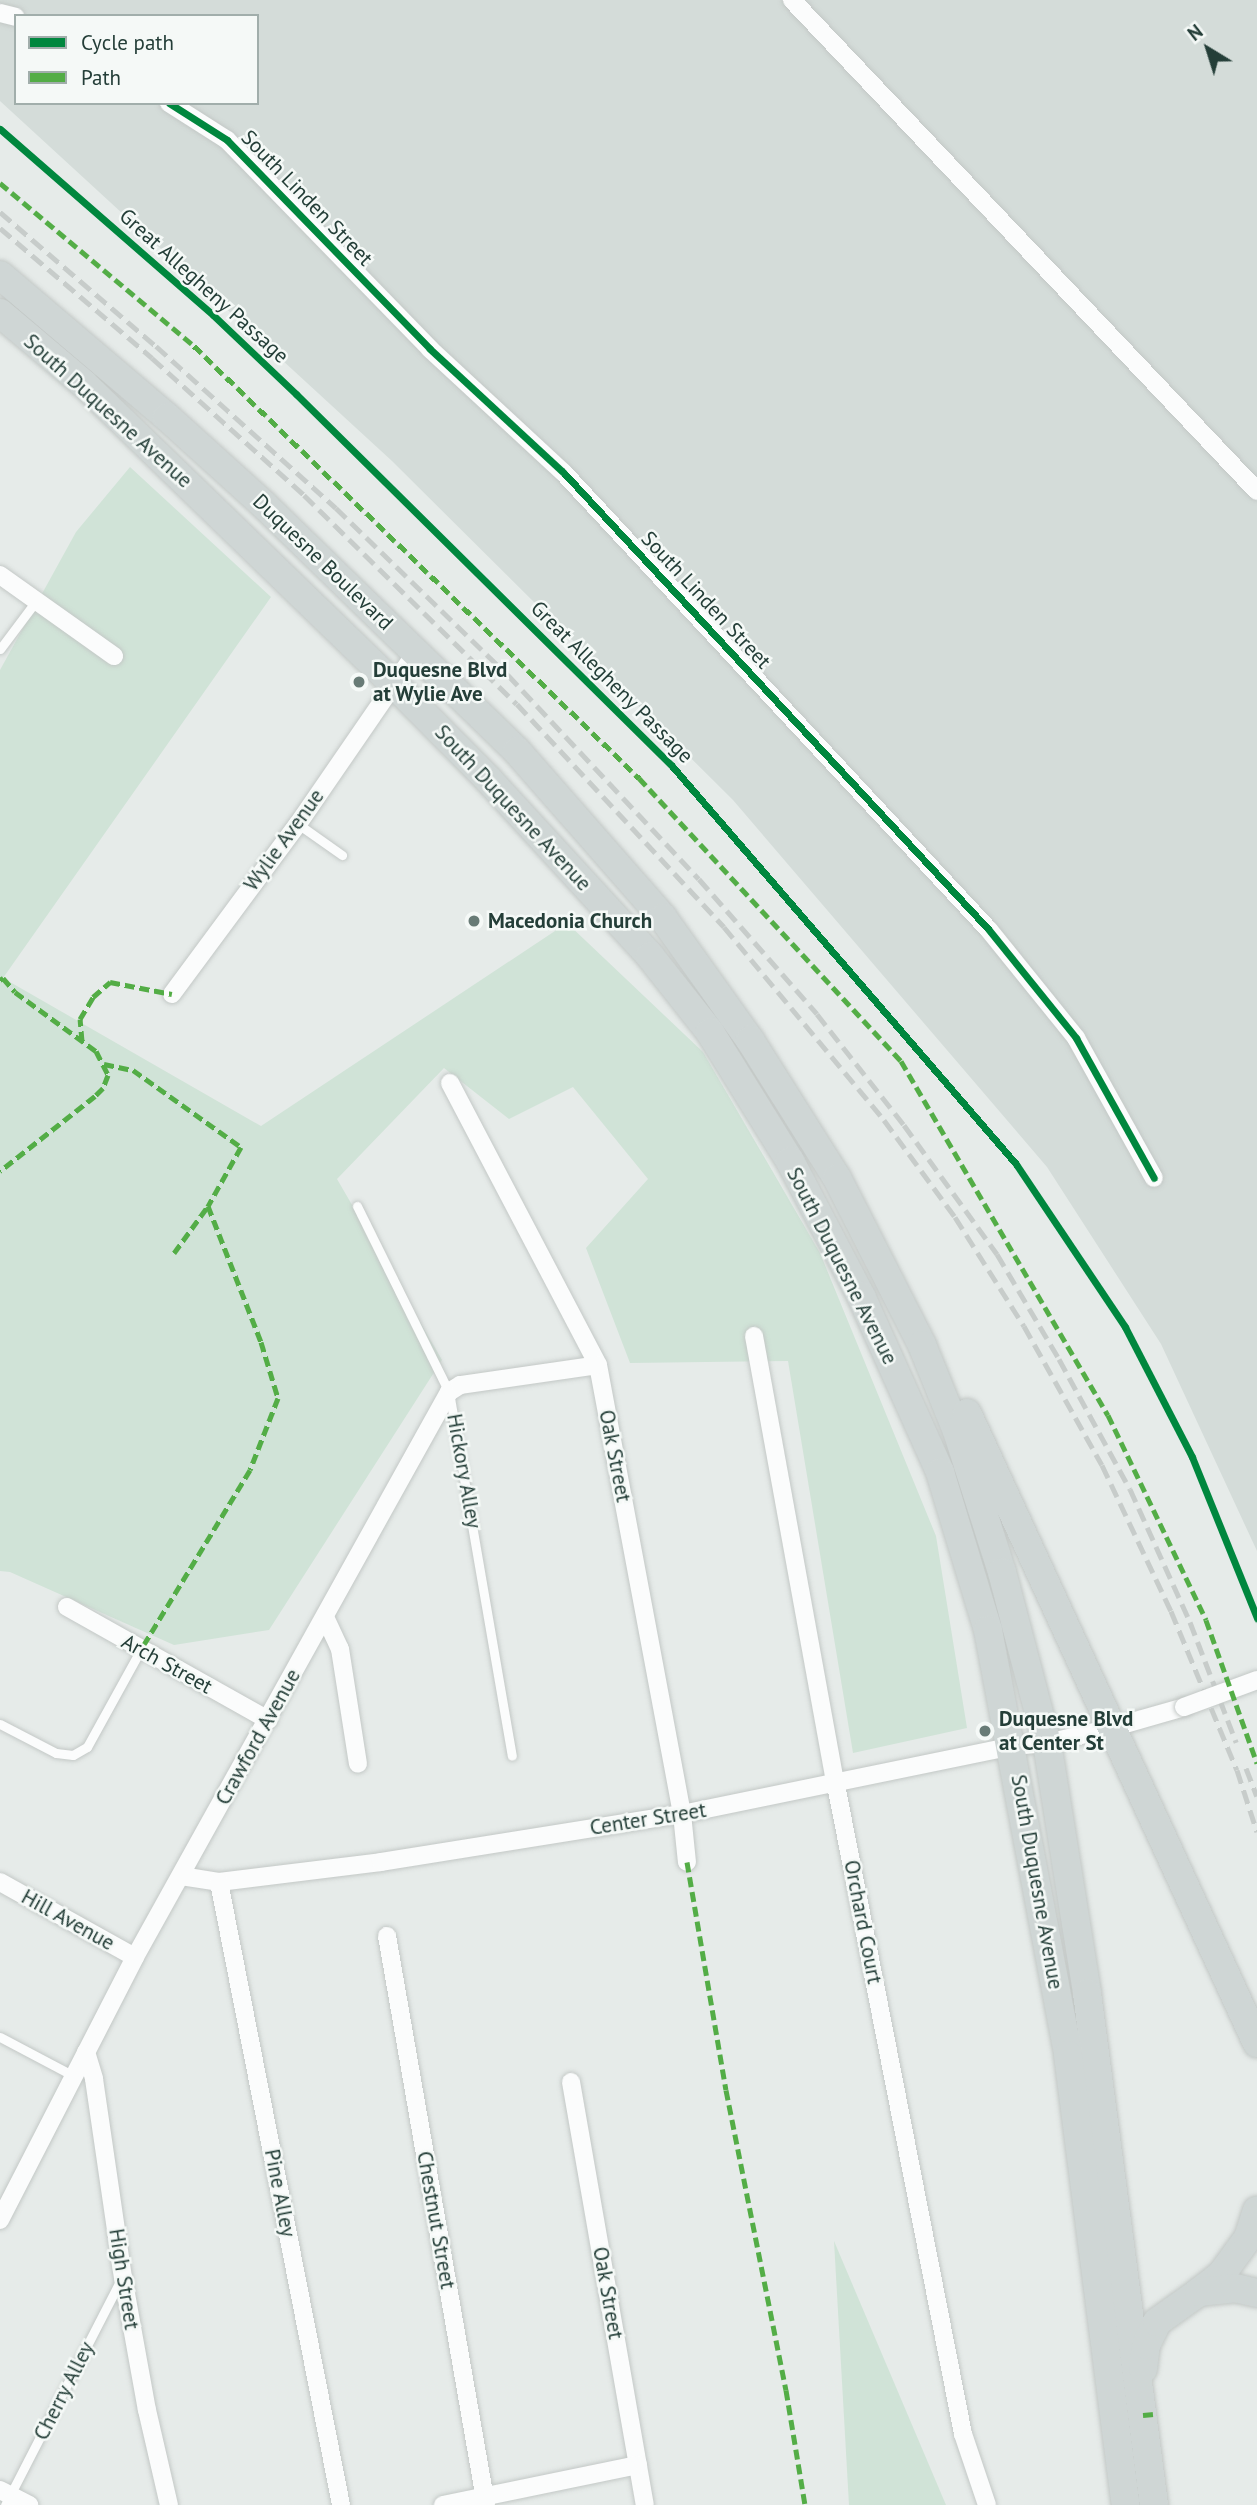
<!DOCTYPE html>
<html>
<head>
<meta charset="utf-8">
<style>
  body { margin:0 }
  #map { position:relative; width:1257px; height:2505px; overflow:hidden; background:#e6ebe9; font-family:"PT Sans",sans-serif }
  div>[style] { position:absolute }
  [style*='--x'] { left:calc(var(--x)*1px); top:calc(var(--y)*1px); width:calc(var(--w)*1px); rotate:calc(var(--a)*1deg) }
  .built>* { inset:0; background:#d4dcd9 }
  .green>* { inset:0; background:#d0e3d7 }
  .roads { filter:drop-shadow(0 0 2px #c3c8c6) drop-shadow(0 0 2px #c3c8c6) }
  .service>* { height:9px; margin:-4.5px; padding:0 4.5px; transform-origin:4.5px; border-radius:4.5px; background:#fbfcfc }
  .minor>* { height:18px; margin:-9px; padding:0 9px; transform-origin:9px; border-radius:9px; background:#fbfcfc }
  .primary>* { height:28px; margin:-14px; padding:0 14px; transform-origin:14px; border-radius:14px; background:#cfd6d5 }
  .rail>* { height:5px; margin-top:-2.5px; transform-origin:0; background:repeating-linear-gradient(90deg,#c7ccca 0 14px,transparent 0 21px) }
  .bridges { filter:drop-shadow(0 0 2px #c3c8c6) drop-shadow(0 0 2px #c3c8c6) }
  .minor-bridge>* { height:18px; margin:-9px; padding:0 9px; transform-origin:9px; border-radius:9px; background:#fbfcfc }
  .quiet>* { height:5px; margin-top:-2.5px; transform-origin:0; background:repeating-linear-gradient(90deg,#53ad46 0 10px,transparent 0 15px) }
  .cycleway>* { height:7px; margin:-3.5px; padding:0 3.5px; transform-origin:3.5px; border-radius:3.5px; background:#00873e }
  .dots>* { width:19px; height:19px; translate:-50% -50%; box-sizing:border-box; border:4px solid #f5f9f7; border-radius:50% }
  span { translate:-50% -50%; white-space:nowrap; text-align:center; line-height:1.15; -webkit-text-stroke:5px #f5f9f7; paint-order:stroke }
  .street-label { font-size:21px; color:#243e38 }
  .poi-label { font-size:21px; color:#243e38; font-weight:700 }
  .left { translate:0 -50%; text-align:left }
  .legend { position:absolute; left:14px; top:14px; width:245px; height:91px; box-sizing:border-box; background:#f5f9f7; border:2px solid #a1aeab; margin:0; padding:9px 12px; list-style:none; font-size:21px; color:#243e38 }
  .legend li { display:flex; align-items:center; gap:14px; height:35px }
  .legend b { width:35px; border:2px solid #a1aeab }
  .north { position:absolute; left:1173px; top:14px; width:70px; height:70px; -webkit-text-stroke:5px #f5f9f7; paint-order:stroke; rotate:322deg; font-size:19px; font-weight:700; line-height:28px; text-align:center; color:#243e38 }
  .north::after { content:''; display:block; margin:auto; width:24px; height:32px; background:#243e38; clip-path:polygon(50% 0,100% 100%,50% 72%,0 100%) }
</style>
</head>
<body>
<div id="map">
  <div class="built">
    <i style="clip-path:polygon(evenodd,0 0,1257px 0,1257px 1551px,1161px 1344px,1047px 1167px,733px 800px,392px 461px,0 101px,0 0,16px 16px,257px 16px,257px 103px,16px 103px,16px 16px)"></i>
  </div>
  <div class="green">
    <i style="clip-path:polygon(130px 467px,271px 597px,3px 978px,261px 1126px,567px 923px,703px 1052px,820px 1253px,936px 1536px,967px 1728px,853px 1753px,788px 1361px,630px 1363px,586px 1248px,648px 1179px,573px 1087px,509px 1119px,444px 1068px,337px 1179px,442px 1360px,269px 1630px,174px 1645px,10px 1572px,0 1571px,0 670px,76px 532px)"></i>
    <i style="clip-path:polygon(834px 2241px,946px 2505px,849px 2505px)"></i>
  </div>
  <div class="roads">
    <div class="service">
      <i style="--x:0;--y:649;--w:60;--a:-53.1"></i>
      <i style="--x:298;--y:824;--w:54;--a:35.2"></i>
      <i style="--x:357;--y:1206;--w:208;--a:63.7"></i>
      <i style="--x:449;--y:1392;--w:369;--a:80.2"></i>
      <i style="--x:0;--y:1724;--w:63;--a:27.4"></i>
      <i style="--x:56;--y:1753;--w:17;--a:7"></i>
      <i style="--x:73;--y:1755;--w:16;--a:-30"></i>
      <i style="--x:87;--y:1747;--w:112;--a:-61.1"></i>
      <i style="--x:0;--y:2037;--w:84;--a:27.8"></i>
      <i style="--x:5;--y:2505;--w:254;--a:-62.8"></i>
    </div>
    <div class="minor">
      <i style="--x:792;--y:0;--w:676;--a:46.56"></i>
      <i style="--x:0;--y:13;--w:16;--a:14"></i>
      <i style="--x:169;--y:103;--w:69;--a:32.5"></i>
      <i style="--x:227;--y:140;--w:291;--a:45.8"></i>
      <i style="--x:430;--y:349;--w:181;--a:42.8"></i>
      <i style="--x:563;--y:472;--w:625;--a:47.07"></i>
      <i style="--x:989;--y:930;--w:139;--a:51.1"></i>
      <i style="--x:1076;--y:1038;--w:160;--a:60.9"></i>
      <i style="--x:0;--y:575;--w:140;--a:35.4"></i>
      <i style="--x:172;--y:994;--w:212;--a:-53.5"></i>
      <i style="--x:298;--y:824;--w:210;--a:-55.5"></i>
      <i style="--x:450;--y:1083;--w:318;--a:62.3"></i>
      <i style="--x:598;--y:1365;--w:457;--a:79.4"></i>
      <i style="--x:682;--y:1814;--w:48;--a:84.1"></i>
      <i style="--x:754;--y:1336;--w:456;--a:79.7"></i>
      <i style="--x:836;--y:1785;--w:661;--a:78.93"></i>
      <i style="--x:963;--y:2434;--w:75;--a:71.3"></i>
      <i style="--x:67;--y:1607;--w:231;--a:29.3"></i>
      <i style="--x:325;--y:1617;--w:35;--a:65"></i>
      <i style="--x:340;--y:1649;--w:116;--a:81.1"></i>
      <i style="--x:181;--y:1876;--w:38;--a:9"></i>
      <i style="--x:219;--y:1882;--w:163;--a:-7"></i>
      <i style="--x:381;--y:1862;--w:305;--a:-9.1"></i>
      <i style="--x:682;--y:1814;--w:337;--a:-11.6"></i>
      <i style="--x:1012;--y:1746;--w:35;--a:-5"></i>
      <i style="--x:1047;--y:1743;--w:66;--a:-13.2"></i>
      <i style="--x:1111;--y:1728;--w:76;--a:-16"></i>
      <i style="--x:0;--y:1882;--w:154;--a:29.1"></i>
      <i style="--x:219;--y:1882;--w:635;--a:78.92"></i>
      <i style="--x:387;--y:1936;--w:578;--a:80.13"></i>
      <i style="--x:86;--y:2052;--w:28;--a:73"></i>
      <i style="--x:94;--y:2079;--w:200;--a:81.7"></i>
      <i style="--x:123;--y:2277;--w:135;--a:79.8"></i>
      <i style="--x:147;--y:2410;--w:98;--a:77"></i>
      <i style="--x:571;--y:2082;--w:429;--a:80.1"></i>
      <i style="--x:0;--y:2220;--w:296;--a:-62.8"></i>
      <i style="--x:135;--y:1957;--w:646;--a:-60.94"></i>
      <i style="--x:449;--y:1392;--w:13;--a:-32"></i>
      <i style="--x:460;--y:1385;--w:139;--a:-8.2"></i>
      <i style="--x:0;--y:2490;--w:33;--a:27"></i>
      <i style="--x:443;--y:2505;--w:199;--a:-11.6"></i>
    </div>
    <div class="primary">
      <i style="--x:0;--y:275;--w:219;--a:40.4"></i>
      <i style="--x:167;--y:417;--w:130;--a:42.2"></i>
      <i style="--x:263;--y:504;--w:354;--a:44.2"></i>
      <i style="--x:517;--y:751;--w:222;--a:48.8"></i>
      <i style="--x:663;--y:918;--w:150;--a:54.5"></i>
      <i style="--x:750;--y:1040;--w:163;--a:57.8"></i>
      <i style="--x:837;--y:1178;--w:187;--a:63"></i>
      <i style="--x:922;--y:1345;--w:93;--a:67.9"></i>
      <i style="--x:957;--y:1431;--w:148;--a:72.3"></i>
      <i style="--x:1002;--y:1572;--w:177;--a:75.3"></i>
      <i style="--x:1047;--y:1743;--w:253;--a:80.9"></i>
      <i style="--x:1087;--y:1993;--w:516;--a:82.54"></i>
      <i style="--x:0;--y:313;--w:110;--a:40.2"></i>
      <i style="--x:84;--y:384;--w:430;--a:44.1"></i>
      <i style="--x:393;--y:683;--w:135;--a:45.3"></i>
      <i style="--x:488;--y:779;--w:240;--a:47.5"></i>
      <i style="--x:650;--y:956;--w:97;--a:51.7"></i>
      <i style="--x:710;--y:1032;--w:152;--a:58.2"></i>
      <i style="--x:790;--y:1161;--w:153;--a:62.3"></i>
      <i style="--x:861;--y:1296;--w:193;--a:65.8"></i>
      <i style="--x:940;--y:1472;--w:165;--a:73.1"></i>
      <i style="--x:988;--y:1630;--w:432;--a:79.3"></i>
      <i style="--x:1068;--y:2055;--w:454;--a:82.7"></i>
      <i style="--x:967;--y:1413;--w:694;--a:65.28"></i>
      <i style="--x:1199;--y:2292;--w:28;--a:-38"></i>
      <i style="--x:1221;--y:2275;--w:46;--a:-53.9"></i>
      <i style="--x:1248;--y:2238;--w:29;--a:-72"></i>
      <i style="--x:1143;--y:2369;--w:24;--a:-83"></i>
      <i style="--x:1146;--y:2345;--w:25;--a:-64"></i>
      <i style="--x:1157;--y:2322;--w:52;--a:-35.5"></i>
      <i style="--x:1199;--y:2292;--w:36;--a:-6"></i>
      <i style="--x:1235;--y:2288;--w:23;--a:13"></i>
    </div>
  </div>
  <div class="rail">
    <i style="--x:0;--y:212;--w:206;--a:40.7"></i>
    <i style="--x:156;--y:346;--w:242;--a:42"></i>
    <i style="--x:336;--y:508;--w:240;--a:44.2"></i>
    <i style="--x:508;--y:675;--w:279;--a:46.9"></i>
    <i style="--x:699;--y:879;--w:179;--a:48.8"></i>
    <i style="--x:817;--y:1014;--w:141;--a:51.9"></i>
    <i style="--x:904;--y:1125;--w:159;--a:54.2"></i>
    <i style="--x:997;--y:1254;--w:122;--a:59.4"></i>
    <i style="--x:1059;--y:1359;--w:148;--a:61.4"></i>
    <i style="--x:1130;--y:1489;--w:146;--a:65.7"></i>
    <i style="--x:1190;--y:1622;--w:129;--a:69"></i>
    <i style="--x:0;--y:228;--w:200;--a:40.5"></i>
    <i style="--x:152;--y:358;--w:205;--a:42"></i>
    <i style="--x:304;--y:495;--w:298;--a:44.5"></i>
    <i style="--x:517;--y:704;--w:304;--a:47.1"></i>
    <i style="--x:724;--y:927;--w:251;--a:50.3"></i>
    <i style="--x:884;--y:1120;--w:120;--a:53.8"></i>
    <i style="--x:955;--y:1217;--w:129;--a:57.7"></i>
    <i style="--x:1024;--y:1326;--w:159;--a:60.7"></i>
    <i style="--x:1102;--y:1465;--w:161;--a:64.7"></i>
    <i style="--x:1171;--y:1611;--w:172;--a:67.5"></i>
    <i style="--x:1237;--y:1770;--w:65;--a:72.1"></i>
    <i style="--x:1246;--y:1768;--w:30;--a:69"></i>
  </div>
  <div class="bridges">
    <div class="minor-bridge">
      <i style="--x:1184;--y:1707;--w:78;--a:-20.3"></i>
    </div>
  </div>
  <div class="quiet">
    <i style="--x:0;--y:183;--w:253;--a:40"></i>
    <i style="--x:194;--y:346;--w:620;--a:44.15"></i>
    <i style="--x:639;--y:778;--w:386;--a:47.2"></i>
    <i style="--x:901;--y:1061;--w:410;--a:59.7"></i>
    <i style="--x:1108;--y:1415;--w:227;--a:64.4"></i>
    <i style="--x:1206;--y:1620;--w:152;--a:70.4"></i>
    <i style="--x:0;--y:980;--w:4;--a:-34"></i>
    <i style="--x:3;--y:978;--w:18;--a:49"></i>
    <i style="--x:15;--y:992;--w:100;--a:36.1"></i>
    <i style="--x:96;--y:1051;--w:27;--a:63"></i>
    <i style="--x:108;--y:1075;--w:14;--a:111"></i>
    <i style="--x:103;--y:1088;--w:11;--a:135"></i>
    <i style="--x:95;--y:1096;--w:121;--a:141.7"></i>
    <i style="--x:82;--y:1041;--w:22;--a:-95"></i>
    <i style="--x:80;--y:1019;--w:26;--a:-59"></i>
    <i style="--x:93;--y:997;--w:23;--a:-41"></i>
    <i style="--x:110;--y:982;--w:63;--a:11"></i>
    <i style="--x:104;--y:1064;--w:30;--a:12"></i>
    <i style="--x:133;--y:1070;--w:133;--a:35.5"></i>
    <i style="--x:241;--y:1147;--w:68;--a:119.2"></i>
    <i style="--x:208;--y:1206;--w:146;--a:68.7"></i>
    <i style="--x:261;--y:1342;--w:59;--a:73.1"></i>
    <i style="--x:278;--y:1398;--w:77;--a:111.3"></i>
    <i style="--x:250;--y:1470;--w:210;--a:121.3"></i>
    <i style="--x:174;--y:1253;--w:58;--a:-54.1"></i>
    <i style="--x:687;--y:1862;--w:231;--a:80.3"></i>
    <i style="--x:726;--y:2090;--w:306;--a:78.7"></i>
    <i style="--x:786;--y:2390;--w:117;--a:80.6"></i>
    <i style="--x:1143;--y:2415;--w:11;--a:-5"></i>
  </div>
  <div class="cycleway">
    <i style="--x:169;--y:103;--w:69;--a:32.5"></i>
    <i style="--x:227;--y:140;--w:291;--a:45.8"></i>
    <i style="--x:430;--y:349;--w:181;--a:42.8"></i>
    <i style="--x:563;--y:472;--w:625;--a:47.07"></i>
    <i style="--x:989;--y:930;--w:139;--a:51.1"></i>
    <i style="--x:1076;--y:1038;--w:160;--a:60.9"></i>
    <i style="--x:0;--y:129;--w:283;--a:41.1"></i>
    <i style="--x:213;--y:315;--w:115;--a:43.6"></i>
    <i style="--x:296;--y:394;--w:529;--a:44.69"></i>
    <i style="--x:672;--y:766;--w:526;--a:49.16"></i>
    <i style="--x:1016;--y:1164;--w:196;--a:56.2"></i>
    <i style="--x:1125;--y:1327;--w:146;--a:62.7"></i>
    <i style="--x:1192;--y:1457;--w:174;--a:68"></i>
  </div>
  <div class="dots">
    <i style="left:359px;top:682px;background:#687b76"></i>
    <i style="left:474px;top:921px;background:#687b76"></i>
    <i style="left:985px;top:1731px;background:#687b76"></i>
  </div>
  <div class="street-label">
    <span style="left:307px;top:198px;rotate:46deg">South Linden Street</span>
    <span style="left:204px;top:286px;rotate:42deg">Great Allegheny Passage</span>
    <span style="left:108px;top:411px;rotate:42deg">South Duquesne Avenue</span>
    <span style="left:323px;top:562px;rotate:44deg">Duquesne Boulevard</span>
    <span style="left:706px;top:600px;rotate:47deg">South Linden Street</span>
    <span style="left:612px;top:682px;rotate:45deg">Great Allegheny Passage</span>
    <span style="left:513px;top:808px;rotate:47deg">South Duquesne Avenue</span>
    <span style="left:284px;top:840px;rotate:-54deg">Wylie Avenue</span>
    <span style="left:842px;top:1266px;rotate:63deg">South Duquesne Avenue</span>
    <span style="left:615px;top:1456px;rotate:79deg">Oak Street</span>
    <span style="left:464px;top:1471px;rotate:80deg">Hickory Alley</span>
    <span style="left:167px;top:1664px;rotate:29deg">Arch Street</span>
    <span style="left:258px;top:1737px;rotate:-61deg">Crawford Avenue</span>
    <span style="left:648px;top:1819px;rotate:-9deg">Center Street</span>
    <span style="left:1037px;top:1882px;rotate:80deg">South Duquesne Avenue</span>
    <span style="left:68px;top:1920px;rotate:29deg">Hill Avenue</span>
    <span style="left:863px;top:1922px;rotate:79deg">Orchard Court</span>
    <span style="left:280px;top:2193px;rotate:79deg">Pine Alley</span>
    <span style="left:436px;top:2220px;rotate:80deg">Chestnut Street</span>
    <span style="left:124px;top:2279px;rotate:81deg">High Street</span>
    <span style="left:608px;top:2293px;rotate:80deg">Oak Street</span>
    <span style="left:64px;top:2391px;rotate:-63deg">Cherry Alley</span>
  </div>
  <div class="poi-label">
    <span class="left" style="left:373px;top:682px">Duquesne Blvd<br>at Wylie Ave</span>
    <span class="left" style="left:488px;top:921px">Macedonia Church</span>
    <span class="left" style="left:999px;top:1731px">Duquesne Blvd<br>at Center St</span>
  </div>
  <ul class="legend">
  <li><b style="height:9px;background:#00873e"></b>Cycle path</li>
  <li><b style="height:9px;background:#53ad46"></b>Path</li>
  </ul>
  <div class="north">N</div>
</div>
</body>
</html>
